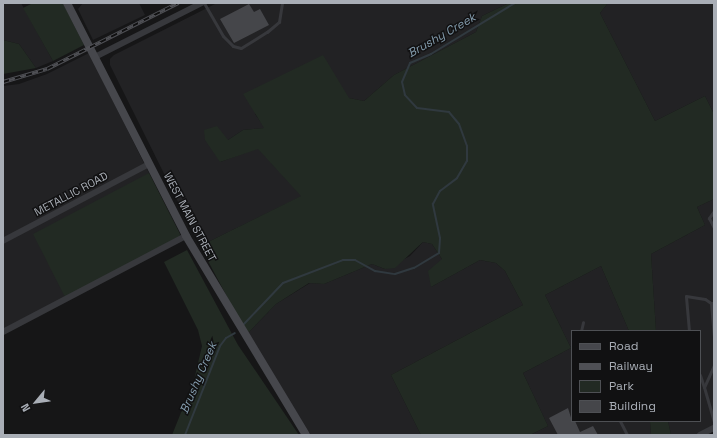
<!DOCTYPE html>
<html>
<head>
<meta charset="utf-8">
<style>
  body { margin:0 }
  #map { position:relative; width:717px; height:438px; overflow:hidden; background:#161617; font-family:"Space Grotesk",sans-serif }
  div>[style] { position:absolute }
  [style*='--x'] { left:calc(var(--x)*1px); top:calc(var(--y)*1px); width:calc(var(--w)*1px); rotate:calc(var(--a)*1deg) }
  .built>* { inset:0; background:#222224 }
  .green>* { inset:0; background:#222a23 }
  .stream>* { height:2px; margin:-1px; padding:0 1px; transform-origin:1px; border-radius:1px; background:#30393f }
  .building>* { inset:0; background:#45464a }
  .service>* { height:3px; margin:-1.5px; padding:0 1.5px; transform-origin:1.5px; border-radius:1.5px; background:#37383c }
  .minor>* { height:5.5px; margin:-2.75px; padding:0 2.75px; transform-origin:2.75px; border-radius:2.75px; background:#37383c }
  .secondary>* { height:8px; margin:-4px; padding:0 4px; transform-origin:4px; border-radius:4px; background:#46474c }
  .rail>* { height:3.5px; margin-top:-1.75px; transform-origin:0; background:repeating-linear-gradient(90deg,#111112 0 6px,#4f5055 0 12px); box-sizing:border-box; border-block:1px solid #4f5055 }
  span { translate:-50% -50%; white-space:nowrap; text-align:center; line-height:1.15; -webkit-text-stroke:3px #111112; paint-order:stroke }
  .street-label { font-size:11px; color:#a9aeb6 }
  .water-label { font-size:12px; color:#849cad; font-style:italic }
  .frame { position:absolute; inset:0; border:4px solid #a9aeb6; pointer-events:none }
  .legend { position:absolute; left:571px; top:330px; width:130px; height:92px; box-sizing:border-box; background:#111112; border:1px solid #4e5054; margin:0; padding:5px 7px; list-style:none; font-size:12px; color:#a9aeb6 }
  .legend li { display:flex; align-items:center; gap:8px; height:20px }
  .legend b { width:20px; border:1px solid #4e5054 }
  .north { position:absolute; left:16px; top:382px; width:40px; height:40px; -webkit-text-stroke:3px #111112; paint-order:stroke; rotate:241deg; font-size:11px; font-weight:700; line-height:16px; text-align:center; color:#a9aeb6 }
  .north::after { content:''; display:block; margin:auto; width:14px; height:18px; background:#a9aeb6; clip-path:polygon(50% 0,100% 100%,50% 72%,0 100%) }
</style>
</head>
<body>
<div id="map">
  <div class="built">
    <i style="clip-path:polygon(3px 3px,21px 3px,53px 61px,36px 68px,19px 44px,3px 40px)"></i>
    <i style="clip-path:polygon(83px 3px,139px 3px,145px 15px,93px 40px,78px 9px)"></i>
    <i style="clip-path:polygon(217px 3px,509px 3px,482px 16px,476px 32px,394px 75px,364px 101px,349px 98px,255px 114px,265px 128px,243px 130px,228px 140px,220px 162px,258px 148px,302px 196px,200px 246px,110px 65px,110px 59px,114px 55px)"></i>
    <i style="clip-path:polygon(608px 3px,714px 3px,714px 114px,705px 96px,655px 121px,600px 13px)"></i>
    <i style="clip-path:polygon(89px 53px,149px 173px,66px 299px,3px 331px,3px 86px,19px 84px,47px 74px)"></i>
    <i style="clip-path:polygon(714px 199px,714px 427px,696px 435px,671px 435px,668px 421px,700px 421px,700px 331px,656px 331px,651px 254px,705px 225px,697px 207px)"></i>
    <i style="clip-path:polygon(423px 242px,432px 244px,442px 259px,431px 287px,480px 260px,496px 263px,505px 271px,523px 305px,391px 375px,421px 435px,311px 435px,247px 334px,276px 304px,310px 283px,324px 284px,372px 264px,385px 269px,410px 256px)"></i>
    <i style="clip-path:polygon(601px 266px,629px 331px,572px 331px,572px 421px,650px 421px,651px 435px,530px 435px,548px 426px,523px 373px,571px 348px,545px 295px)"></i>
  </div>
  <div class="green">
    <i style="clip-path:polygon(33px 3px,63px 3px,84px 45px,53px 61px,23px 8px)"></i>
    <i style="clip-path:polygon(509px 3px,608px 3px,600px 13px,655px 121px,705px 96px,714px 114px,714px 199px,697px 207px,705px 225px,651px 254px,656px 331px,629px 331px,601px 266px,545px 295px,571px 348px,523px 373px,548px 426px,530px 435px,421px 435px,391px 375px,523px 305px,505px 271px,496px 263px,480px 260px,431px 287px,428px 271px,442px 259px,432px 244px,423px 242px,395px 268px,385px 269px,372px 264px,324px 284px,309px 283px,276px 304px,247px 334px,200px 246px,301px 196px,258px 149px,220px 162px,205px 140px,204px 130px,217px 126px,228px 140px,243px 130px,264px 128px,243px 94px,323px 55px,349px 98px,364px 101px,394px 75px,476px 32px,482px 16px)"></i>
    <i style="clip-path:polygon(3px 40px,19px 44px,36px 68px,3px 74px)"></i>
    <i style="clip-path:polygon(149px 173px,180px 234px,179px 241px,66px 299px,33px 234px)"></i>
    <i style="clip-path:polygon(187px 250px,238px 345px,299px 435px,172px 435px,194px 380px,202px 346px,198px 330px,164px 262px)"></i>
    <i style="clip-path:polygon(650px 421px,668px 421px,671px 435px,651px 435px)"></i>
  </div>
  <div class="stream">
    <i style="--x:243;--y:325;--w:58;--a:-46.4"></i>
    <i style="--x:283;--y:283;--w:64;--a:-21"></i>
    <i style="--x:343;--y:260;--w:12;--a:0"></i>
    <i style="--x:355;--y:260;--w:23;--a:29"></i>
    <i style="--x:375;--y:271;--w:20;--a:9"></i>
    <i style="--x:395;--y:274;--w:20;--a:-18"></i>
    <i style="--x:414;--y:268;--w:29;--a:-31"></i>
    <i style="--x:439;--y:253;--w:15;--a:-86"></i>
    <i style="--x:440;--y:238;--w:35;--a:-102"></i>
    <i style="--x:433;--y:204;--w:15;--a:-62"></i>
    <i style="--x:440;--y:191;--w:21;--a:-37"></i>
    <i style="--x:457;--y:178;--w:20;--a:-60"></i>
    <i style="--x:467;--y:161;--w:15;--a:-90"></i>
    <i style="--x:467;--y:146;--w:23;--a:-110"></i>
    <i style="--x:459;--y:124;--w:16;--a:-130"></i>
    <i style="--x:449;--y:112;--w:32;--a:-173"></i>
    <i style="--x:417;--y:108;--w:18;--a:-133"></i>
    <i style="--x:405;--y:95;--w:13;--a:-103"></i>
    <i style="--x:402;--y:82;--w:21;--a:-67"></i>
    <i style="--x:410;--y:63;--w:23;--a:-23"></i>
    <i style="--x:431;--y:54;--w:98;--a:-31.3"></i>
    <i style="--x:185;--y:435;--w:96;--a:-68.5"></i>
    <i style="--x:220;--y:346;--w:10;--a:-53"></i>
    <i style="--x:226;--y:338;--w:10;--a:-29"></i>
  </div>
  <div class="building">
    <i style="clip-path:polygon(249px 4px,254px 12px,260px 9px,269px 25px,234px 43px,220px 19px)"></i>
    <i style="clip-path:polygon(568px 408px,572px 421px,575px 421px,580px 432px,593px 426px,598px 435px,558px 435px,549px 418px)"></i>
  </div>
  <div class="service">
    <i style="--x:204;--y:3;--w:38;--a:60"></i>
    <i style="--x:223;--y:36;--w:14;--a:45"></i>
    <i style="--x:233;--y:46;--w:8;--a:14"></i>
    <i style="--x:241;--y:48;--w:31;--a:-32"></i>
    <i style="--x:267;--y:32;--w:16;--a:-40"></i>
    <i style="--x:279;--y:22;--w:19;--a:-81"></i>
    <i style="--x:714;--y:211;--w:9;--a:126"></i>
    <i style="--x:709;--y:218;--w:11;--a:63"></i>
    <i style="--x:714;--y:303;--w:3;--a:180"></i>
    <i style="--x:711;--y:303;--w:33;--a:85"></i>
    <i style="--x:581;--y:331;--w:9;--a:-77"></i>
    <i style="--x:689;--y:331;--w:35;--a:-95"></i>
    <i style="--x:686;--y:296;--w:19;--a:9"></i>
    <i style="--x:705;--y:299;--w:7;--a:34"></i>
    <i style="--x:714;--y:365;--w:24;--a:114"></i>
    <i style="--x:704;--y:387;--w:37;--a:74"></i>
    <i style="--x:700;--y:375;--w:13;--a:72"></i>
    <i style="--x:620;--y:421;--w:16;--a:63"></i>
  </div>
  <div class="minor">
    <i style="--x:95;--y:57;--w:120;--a:-26.8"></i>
    <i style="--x:3;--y:241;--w:165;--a:-27.8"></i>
    <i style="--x:3;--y:332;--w:207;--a:-27.7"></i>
    <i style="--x:700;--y:435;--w:16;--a:-27"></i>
  </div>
  <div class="secondary">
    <i style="--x:67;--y:3;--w:262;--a:62.9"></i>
    <i style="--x:186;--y:236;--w:232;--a:58.9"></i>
  </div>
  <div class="rail">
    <i style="--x:3;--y:82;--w:46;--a:-16.5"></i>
    <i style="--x:47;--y:69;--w:147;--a:-26.7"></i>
  </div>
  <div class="street-label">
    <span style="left:71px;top:194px;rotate:-28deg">METALLIC ROAD</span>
    <span style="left:190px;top:217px;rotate:62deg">WEST MAIN STREET</span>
  </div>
  <div class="water-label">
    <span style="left:442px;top:36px;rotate:-30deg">Brushy Creek</span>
    <span style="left:199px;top:378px;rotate:-67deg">Brushy Creek</span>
  </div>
  <div class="frame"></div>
  <ul class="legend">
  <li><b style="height:5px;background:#46474c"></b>Road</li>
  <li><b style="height:5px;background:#4f5055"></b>Railway</li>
  <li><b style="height:11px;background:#222a23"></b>Park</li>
  <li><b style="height:11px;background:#45464a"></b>Building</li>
  </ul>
  <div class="north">N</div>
</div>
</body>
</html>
